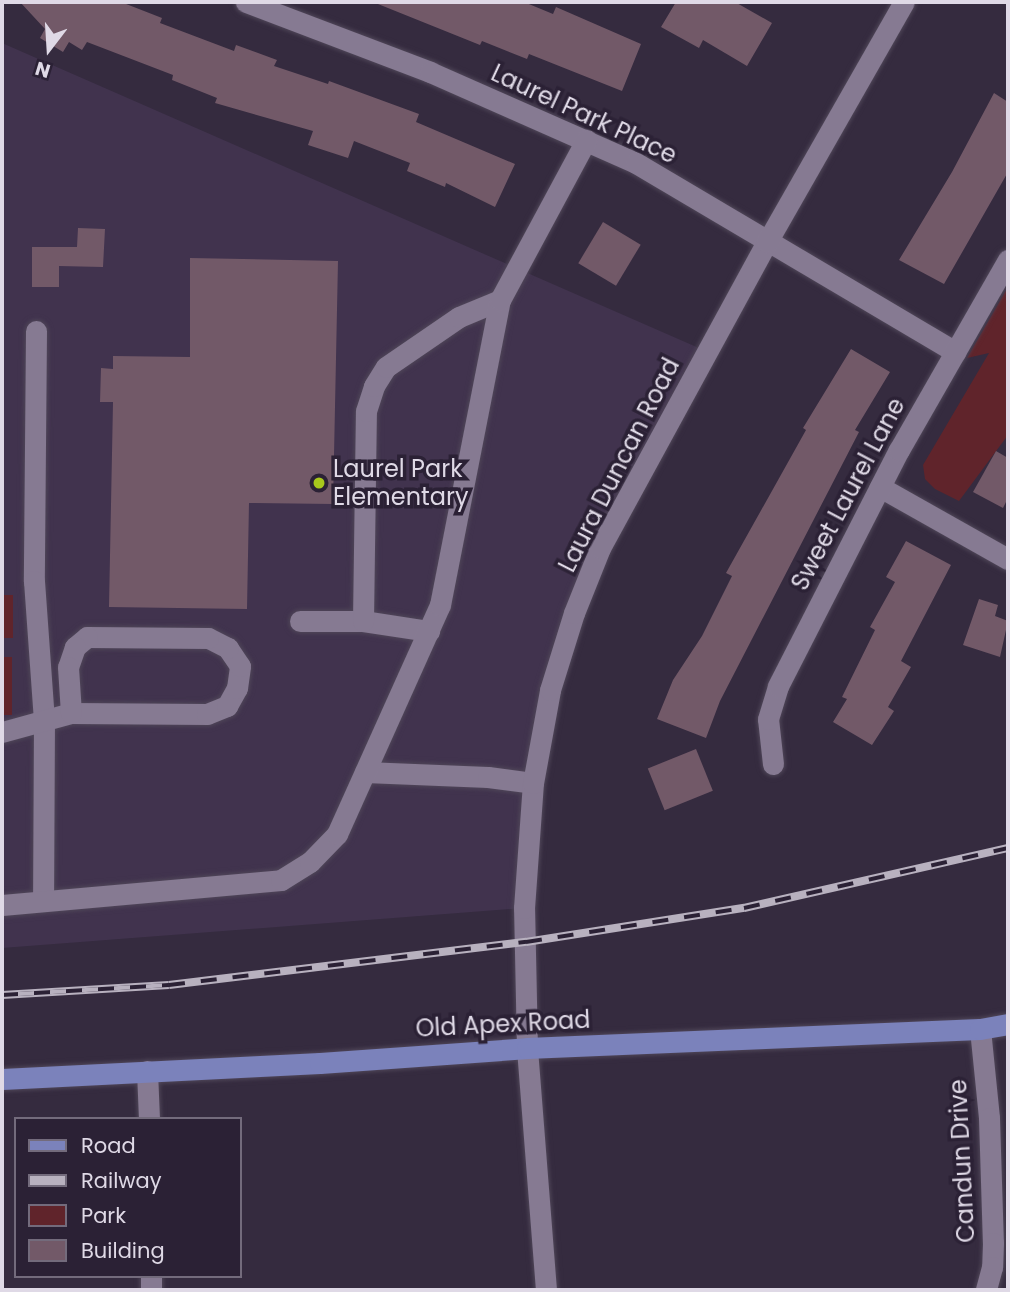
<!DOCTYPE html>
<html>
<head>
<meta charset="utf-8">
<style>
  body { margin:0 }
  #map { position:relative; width:1010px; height:1292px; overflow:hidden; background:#352b3f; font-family:Poppins,sans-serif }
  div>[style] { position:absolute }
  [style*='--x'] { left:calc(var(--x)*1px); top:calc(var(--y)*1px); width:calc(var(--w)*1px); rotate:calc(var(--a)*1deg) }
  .built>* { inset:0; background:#41334e }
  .green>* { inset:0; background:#60242b; transform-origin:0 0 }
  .building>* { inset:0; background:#725968; transform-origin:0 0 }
  .roads { filter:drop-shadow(0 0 2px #4f4658) drop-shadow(0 0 2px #4f4658) }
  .minor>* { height:21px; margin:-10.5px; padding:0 10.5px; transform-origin:10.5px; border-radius:10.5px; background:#867a92 }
  .major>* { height:21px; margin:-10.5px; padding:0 10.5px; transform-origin:10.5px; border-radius:10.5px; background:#7b82bb }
  .rail>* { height:8px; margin-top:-4px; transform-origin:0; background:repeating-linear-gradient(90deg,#2b2135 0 16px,#b8b1bf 0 32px); box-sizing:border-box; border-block:2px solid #b8b1bf }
  .dots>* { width:19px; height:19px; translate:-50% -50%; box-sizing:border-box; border:4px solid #2b2135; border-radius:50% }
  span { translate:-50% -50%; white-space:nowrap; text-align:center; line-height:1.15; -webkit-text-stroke:7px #2b2135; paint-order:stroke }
  .street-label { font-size:24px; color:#dfd9e6 }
  .poi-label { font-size:24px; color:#dfd9e6 }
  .left { translate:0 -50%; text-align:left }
  .frame { position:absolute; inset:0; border:4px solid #dfd9e6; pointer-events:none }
  .legend { position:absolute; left:14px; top:1117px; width:228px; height:161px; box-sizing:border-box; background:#2b2135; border:2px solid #736b7c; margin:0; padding:9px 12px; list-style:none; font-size:21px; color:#dfd9e6 }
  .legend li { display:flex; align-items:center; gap:14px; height:35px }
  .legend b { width:35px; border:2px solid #736b7c }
  .north { position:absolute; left:14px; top:14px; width:70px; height:70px; -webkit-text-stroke:5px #2b2135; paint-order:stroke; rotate:197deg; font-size:19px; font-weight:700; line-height:28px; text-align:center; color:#dfd9e6 }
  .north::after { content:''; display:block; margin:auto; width:24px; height:32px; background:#dfd9e6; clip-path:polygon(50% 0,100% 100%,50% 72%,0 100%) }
</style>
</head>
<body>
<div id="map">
  <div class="built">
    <i style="clip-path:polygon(2px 43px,708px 352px,600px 548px,550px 690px,524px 908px,2px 948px)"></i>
  </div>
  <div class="green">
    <i style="clip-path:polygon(1008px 287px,1008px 435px,959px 501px,935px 489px,925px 479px,923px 465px,989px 353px,967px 358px)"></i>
    <i style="left:2px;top:595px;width:11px;height:43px"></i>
    <i style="left:2px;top:657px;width:10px;height:58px"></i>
  </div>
  <div class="building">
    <i style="clip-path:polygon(20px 2px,121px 2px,162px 18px,160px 23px,234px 51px,236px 45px,277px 60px,274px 66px,328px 84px,329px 81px,419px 114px,416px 122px,515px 164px,495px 207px,446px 183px,445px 187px,407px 171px,410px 163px,354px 141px,348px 158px,308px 145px,313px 131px,215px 103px,217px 98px,172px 80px,173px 75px,87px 42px,82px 50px,69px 42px,63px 52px,40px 38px,45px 29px)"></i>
    <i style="clip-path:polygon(373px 2px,524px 2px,553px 14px,556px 7px,641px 44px,622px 91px,529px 54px,527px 59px,482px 41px,480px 45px)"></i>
    <i style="clip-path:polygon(676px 2px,735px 2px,772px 23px,747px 66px,703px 40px,699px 48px,661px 27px)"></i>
    <i style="clip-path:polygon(994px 93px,1008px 102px,1008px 172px,944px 284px,899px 260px,952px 172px)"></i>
    <i style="left:603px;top:222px;width:44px;height:48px;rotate:31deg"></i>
    <i style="clip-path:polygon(78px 228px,105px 229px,103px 267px,59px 266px,59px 287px,32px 287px,32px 247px,77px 247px)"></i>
    <i style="clip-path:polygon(190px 258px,338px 261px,333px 504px,249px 503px,247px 609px,109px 607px,113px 402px,100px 402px,101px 368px,113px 369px,113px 356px,190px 357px)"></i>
    <i style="clip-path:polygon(851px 349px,890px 372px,855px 430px,859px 432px,720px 701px,706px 738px,657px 719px,673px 680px,702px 636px,732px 576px,726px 573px,806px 430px,803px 428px)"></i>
    <i style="clip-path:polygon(996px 451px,1008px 458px,1008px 498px,1003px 508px,973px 492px)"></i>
    <i style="clip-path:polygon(906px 541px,951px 565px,901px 661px,911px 667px,888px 707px,894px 711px,872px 745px,833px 722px,847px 699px,842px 697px,875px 630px,870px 627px,895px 582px,886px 577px)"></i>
    <i style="clip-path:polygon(979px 599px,998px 605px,995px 616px,1008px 621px,1000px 657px,963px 645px)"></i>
    <i style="left:696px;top:749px;width:45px;height:52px;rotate:68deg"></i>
  </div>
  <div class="roads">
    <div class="minor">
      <i style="--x:246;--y:2;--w:197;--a:20.8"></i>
      <i style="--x:430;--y:72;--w:225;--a:23.8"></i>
      <i style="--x:636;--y:163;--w:371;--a:30.6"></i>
      <i style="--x:36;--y:331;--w:250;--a:90.5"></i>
      <i style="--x:34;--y:581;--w:139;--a:85.9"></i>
      <i style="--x:44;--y:720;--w:181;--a:90.3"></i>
      <i style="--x:880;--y:487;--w:147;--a:29.4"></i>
      <i style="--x:300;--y:621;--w:63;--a:0"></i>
      <i style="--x:363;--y:621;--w:67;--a:8.6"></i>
      <i style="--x:363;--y:621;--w:210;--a:-89.2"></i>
      <i style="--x:366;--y:411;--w:26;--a:-72"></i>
      <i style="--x:374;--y:386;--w:22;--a:-58"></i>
      <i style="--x:386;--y:367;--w:88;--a:-34.4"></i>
      <i style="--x:459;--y:317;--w:44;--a:-22.5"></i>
      <i style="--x:2;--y:732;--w:72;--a:-15.4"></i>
      <i style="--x:71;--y:713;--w:136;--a:0.4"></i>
      <i style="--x:207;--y:714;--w:22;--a:-22"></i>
      <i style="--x:227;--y:706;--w:21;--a:-61"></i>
      <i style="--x:237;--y:688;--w:22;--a:-82"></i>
      <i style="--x:240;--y:666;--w:22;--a:-124"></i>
      <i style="--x:228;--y:648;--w:22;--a:-153"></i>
      <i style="--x:208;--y:638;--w:121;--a:-179.5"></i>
      <i style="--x:87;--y:637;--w:16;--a:140"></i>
      <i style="--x:75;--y:647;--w:21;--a:109"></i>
      <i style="--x:68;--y:667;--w:46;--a:86.3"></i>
      <i style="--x:773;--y:764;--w:45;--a:-96.3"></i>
      <i style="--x:768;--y:719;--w:34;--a:-73"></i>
      <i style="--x:778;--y:686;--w:265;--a:-62.9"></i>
      <i style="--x:899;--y:450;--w:219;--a:-60.2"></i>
      <i style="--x:365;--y:772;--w:123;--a:2.3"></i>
      <i style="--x:488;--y:777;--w:45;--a:7.6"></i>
      <i style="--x:2;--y:905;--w:280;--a:-5.1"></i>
      <i style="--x:281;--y:880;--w:34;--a:-32"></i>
      <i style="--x:310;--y:862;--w:39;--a:-46"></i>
      <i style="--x:337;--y:834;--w:251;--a:-65.8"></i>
      <i style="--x:440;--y:605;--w:311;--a:-78.9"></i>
      <i style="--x:500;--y:300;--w:182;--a:-61.7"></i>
      <i style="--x:980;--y:1029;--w:89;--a:84.2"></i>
      <i style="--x:989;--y:1118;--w:125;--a:88.2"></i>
      <i style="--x:993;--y:1243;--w:24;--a:92"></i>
      <i style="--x:992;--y:1267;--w:24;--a:105"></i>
      <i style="--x:147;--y:1071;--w:48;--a:87.6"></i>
      <i style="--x:151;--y:1290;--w:14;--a:-90"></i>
      <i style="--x:546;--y:1290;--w:243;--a:-94.5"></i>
      <i style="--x:527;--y:1048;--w:140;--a:-91.2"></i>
      <i style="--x:524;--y:908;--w:125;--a:-85.9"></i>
      <i style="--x:533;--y:783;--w:95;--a:-79.6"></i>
      <i style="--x:550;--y:690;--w:81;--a:-72.7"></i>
      <i style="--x:574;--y:613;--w:70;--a:-68.2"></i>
      <i style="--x:600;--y:548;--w:349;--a:-61.4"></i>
      <i style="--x:767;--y:242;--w:276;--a:-60.3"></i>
    </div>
    <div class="major">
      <i style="--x:2;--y:1079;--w:318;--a:-2.9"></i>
      <i style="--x:320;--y:1063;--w:208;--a:-4.1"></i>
      <i style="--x:527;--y:1048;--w:453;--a:-2.4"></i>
      <i style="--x:980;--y:1029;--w:28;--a:-10"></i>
    </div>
  </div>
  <div class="rail">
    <i style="--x:2;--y:995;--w:167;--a:-3.4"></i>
    <i style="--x:169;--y:985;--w:360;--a:-6.9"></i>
    <i style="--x:526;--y:942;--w:221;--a:-8.9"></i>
    <i style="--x:744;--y:908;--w:271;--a:-12.8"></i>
  </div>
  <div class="dots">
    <i style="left:319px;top:483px;background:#a8c71c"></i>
  </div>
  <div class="street-label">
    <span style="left:584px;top:114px;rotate:25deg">Laurel Park Place</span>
    <span style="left:619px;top:465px;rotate:-63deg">Laura Duncan Road</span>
    <span style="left:848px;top:494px;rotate:-62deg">Sweet Laurel Lane</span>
    <span style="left:503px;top:1024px;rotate:-3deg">Old Apex Road</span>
    <span style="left:962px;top:1161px;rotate:-93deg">Candun Drive</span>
  </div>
  <div class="poi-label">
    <span class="left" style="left:333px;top:483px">Laurel Park<br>Elementary</span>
  </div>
  <div class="frame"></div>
  <ul class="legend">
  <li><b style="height:9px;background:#7b82bb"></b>Road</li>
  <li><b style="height:9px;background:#b8b1bf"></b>Railway</li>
  <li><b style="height:19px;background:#60242b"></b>Park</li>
  <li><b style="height:19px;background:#725968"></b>Building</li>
  </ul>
  <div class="north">N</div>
</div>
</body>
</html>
